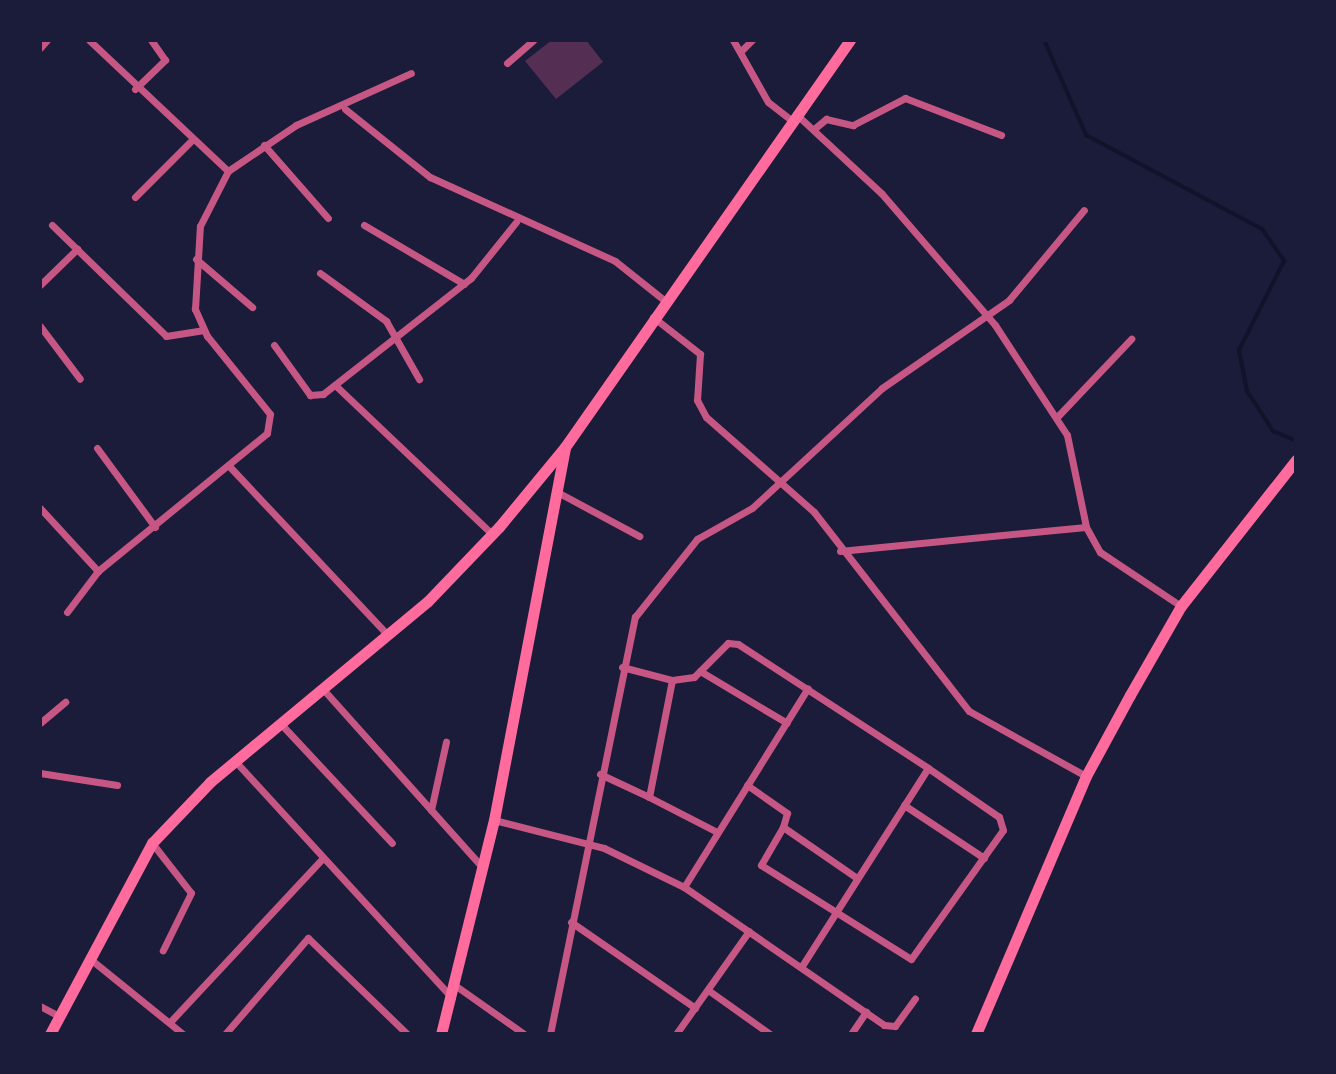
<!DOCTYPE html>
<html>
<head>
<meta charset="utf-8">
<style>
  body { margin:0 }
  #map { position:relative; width:1336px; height:1074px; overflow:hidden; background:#1b1b3a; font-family:"Times New Roman",serif }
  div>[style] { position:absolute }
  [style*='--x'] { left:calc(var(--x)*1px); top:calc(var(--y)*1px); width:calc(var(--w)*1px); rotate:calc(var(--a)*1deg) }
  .stream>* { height:4px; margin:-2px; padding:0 2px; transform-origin:2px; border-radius:2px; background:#12122b }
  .building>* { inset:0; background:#542f53 }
  .minor>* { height:7px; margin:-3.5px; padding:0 3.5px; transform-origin:3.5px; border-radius:3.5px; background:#c65784 }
  .primary>* { height:11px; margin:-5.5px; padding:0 5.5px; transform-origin:5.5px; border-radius:5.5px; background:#ff6b9d }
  span { translate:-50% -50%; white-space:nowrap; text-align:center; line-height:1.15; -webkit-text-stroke:8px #1b1b3a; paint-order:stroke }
  .frame { position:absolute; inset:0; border:42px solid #1b1b3a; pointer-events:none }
</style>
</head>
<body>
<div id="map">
  <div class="stream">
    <i style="--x:1044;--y:40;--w:104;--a:66.1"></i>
    <i style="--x:1086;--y:135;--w:200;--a:28.1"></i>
    <i style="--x:1262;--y:229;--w:39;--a:55"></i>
    <i style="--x:1284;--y:261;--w:100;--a:116.8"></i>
    <i style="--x:1239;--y:350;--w:42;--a:79"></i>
    <i style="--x:1247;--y:391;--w:48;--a:57"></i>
    <i style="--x:1273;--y:431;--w:25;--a:23"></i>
  </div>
  <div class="building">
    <i style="clip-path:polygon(552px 40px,586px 40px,603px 62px,556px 99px,525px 61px)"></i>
  </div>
  <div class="minor">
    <i style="--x:89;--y:40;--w:191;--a:43.3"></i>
    <i style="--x:228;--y:171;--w:82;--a:-34.1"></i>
    <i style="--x:296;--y:125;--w:126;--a:-24.3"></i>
    <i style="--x:733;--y:40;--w:71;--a:60.6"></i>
    <i style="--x:768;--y:102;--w:29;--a:38"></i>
    <i style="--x:40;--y:48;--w:11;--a:-49"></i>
    <i style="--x:742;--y:50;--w:14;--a:-45"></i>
    <i style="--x:507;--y:63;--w:35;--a:-41"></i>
    <i style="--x:135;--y:89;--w:42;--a:-44"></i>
    <i style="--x:165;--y:60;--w:24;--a:-125"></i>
    <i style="--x:345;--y:109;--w:109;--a:38.7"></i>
    <i style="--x:430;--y:177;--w:203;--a:24.4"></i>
    <i style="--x:615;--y:261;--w:63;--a:38.5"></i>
    <i style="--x:796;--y:114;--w:117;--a:42.9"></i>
    <i style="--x:882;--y:194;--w:173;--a:49.2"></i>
    <i style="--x:995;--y:325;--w:131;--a:56.8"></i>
    <i style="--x:1067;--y:435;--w:94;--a:78.3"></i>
    <i style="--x:1086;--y:527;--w:29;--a:61"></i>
    <i style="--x:1100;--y:552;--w:97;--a:33.7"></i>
    <i style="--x:814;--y:129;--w:16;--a:-40"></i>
    <i style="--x:826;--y:119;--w:28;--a:13"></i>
    <i style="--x:853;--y:125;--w:59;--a:-27.4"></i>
    <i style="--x:905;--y:98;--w:103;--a:21.1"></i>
    <i style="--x:264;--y:145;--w:97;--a:48.8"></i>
    <i style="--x:135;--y:197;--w:78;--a:-45"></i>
    <i style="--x:52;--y:225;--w:159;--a:44.2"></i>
    <i style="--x:166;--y:336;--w:37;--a:-9"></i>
    <i style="--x:364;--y:225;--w:116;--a:30.5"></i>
    <i style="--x:196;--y:259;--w:74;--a:40.6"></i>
    <i style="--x:320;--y:273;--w:82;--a:36"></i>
    <i style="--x:386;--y:321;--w:67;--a:60.4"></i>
    <i style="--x:40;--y:285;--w:52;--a:-44.2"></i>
    <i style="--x:653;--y:317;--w:60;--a:38.2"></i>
    <i style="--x:700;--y:354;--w:46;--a:93.7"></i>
    <i style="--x:697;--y:400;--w:19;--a:62"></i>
    <i style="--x:706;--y:417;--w:144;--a:41.3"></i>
    <i style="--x:814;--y:512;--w:252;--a:52.1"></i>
    <i style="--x:969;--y:711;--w:134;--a:29.1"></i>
    <i style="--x:40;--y:326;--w:66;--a:53"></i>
    <i style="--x:274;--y:345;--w:62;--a:54.2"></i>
    <i style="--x:310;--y:395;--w:13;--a:-4"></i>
    <i style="--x:323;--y:394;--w:188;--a:-38.1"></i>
    <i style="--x:471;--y:278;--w:72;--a:-51.2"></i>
    <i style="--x:335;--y:385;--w:216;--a:43.5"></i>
    <i style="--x:1057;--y:417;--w:108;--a:-46.5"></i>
    <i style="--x:97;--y:448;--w:98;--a:53.7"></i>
    <i style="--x:230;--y:467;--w:231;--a:46.8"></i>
    <i style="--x:561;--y:494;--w:89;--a:28.3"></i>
    <i style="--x:40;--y:508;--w:86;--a:47.4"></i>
    <i style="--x:98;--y:571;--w:218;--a:-39.2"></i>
    <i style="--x:267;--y:433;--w:19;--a:-81"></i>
    <i style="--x:270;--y:414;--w:100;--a:-128.9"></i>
    <i style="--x:207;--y:336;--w:30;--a:-114"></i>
    <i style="--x:195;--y:309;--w:83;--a:-86.6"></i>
    <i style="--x:200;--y:226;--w:62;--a:-63"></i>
    <i style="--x:840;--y:551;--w:247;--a:-5.6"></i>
    <i style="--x:67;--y:612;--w:51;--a:-52.9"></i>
    <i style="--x:622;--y:667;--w:52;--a:14.6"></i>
    <i style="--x:672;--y:680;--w:22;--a:-8"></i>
    <i style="--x:694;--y:677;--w:48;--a:-45"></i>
    <i style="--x:728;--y:643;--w:10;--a:6"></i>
    <i style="--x:738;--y:644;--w:227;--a:33.1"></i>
    <i style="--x:928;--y:768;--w:236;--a:122.5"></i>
    <i style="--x:700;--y:671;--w:101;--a:30.9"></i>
    <i style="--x:672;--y:680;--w:119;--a:101.1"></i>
    <i style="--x:649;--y:797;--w:76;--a:27.2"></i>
    <i style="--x:322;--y:688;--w:239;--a:48.2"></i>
    <i style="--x:40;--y:723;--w:33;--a:-40"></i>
    <i style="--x:280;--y:723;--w:164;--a:47"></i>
    <i style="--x:235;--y:761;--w:321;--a:47.5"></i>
    <i style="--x:40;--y:773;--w:78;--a:8.9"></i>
    <i style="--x:600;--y:774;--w:54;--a:25.1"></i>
    <i style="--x:747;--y:785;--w:49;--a:35"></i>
    <i style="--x:787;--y:813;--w:15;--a:106"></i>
    <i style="--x:783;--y:827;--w:90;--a:34.6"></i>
    <i style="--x:904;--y:805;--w:96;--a:33.5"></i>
    <i style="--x:431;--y:810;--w:70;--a:-77.6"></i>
    <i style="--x:494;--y:820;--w:114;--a:14.3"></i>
    <i style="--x:604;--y:848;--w:89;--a:26"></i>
    <i style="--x:684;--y:887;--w:243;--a:34.6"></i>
    <i style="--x:884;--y:1025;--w:11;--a:5"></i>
    <i style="--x:895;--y:1026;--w:34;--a:-54"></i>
    <i style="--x:783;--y:827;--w:44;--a:120.1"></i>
    <i style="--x:761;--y:865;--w:177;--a:32.1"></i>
    <i style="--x:911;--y:959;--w:158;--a:-54.5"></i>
    <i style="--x:1003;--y:830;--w:14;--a:-107"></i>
    <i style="--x:999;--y:817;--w:86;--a:-145.4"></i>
    <i style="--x:152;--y:843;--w:63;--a:52"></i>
    <i style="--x:191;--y:893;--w:64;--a:116.2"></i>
    <i style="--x:684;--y:887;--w:234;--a:-58.1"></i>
    <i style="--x:571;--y:922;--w:151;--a:34.7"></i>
    <i style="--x:89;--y:958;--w:121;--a:39"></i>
    <i style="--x:456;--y:986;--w:83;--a:35.2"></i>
    <i style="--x:708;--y:990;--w:76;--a:35.4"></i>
    <i style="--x:40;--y:1006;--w:21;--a:28"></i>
    <i style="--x:170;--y:1022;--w:224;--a:-47"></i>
    <i style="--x:225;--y:1034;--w:127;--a:-49.2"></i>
    <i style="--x:308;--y:938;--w:138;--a:44.1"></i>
    <i style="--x:550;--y:1034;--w:426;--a:-78.5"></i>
    <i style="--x:635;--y:617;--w:100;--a:-51.5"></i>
    <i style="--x:697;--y:539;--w:63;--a:-29.4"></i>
    <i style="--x:752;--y:508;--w:177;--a:-42.7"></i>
    <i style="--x:882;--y:388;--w:155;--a:-34.7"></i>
    <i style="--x:1009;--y:300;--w:117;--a:-50.2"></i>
    <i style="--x:676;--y:1034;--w:126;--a:-54.7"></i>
    <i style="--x:851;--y:1034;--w:27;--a:-56"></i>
  </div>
  <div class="primary">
    <i style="--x:50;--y:1034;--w:217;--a:-61.9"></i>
    <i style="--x:152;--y:843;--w:84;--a:-46.4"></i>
    <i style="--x:210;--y:782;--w:283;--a:-39.7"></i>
    <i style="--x:428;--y:601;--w:103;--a:-46.2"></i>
    <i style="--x:499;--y:527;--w:104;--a:-50.5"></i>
    <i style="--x:565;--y:447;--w:497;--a:-55"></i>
    <i style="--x:441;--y:1034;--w:220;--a:-76.1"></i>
    <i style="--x:494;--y:820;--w:379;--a:-79.2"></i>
    <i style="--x:976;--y:1034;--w:280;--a:-66.9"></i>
    <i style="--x:1086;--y:776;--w:92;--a:-61.5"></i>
    <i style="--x:1130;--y:695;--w:103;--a:-60.2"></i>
    <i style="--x:1181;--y:606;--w:186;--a:-51.8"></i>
  </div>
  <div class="frame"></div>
</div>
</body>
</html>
